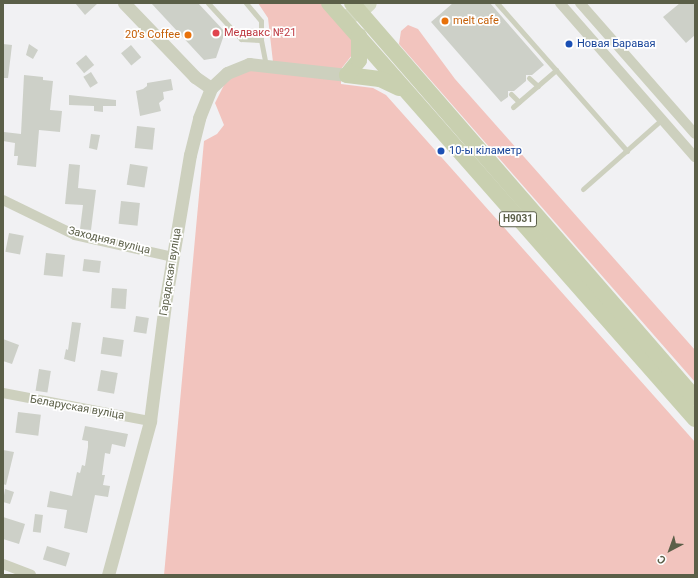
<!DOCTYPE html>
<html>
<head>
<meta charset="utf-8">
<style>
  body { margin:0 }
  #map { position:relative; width:698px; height:578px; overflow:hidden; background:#f1f1f3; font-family:Roboto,sans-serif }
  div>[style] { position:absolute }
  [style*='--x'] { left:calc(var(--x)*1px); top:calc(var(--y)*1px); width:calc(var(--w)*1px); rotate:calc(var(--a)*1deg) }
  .green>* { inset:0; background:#f2c4be }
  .building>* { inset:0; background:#cdd0c8; transform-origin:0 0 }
  .service>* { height:5px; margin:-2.5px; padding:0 2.5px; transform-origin:2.5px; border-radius:2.5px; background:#cdd0be }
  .minor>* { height:10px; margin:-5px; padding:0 5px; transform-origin:5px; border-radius:5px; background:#cdd0be }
  .tertiary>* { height:13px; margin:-6.5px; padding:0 6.5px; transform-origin:6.5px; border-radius:6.5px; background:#cdd0be }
  .secondary>* { height:15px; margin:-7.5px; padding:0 7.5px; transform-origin:7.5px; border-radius:7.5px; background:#d4dac3 }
  .primary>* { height:16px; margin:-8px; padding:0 8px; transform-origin:8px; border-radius:8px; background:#c9d0b0 }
  .dots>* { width:11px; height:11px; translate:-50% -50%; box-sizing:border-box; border:2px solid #fff; border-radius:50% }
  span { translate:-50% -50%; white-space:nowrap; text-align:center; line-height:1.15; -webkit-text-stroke:3.5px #fff; paint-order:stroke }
  .shield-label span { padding:1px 3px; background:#fff; border:1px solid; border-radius:3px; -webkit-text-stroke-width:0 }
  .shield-label { font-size:10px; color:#5b5f48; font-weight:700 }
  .food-label { font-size:11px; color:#c56008 }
  .left { translate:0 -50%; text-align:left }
  .right { translate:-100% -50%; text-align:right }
  .health-label { font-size:11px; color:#be3a42 }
  .transit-label { font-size:11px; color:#164399 }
  .street-label { font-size:11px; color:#5b5f48 }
  .frame { position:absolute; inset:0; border:4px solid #5b5f48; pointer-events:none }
  .north { position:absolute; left:650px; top:530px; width:40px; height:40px; -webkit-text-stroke:3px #fff; paint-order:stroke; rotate:221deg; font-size:11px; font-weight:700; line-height:16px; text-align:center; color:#5b5f48 }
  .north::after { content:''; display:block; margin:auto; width:14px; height:18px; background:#5b5f48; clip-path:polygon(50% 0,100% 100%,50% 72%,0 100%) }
</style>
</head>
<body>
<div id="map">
  <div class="green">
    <i style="clip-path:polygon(258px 3px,322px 3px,354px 38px,356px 50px,341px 69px,341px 84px,373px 88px,386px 95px,695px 442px,695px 575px,164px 575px,204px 141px,217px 134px,224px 125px,215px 103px,224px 85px,234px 76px,245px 71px,274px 71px,268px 18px)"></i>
    <i style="clip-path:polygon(408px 25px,418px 29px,455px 79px,695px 350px,695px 382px,399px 44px,401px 31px)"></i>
  </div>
  <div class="building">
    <i style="clip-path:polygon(75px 3px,98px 3px,85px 15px)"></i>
    <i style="clip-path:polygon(151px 3px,198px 3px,225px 32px,216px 58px,204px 60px)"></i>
    <i style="clip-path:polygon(453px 3px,490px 3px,544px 65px,532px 75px,526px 75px,526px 81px,514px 91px,508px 91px,508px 97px,501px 102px,431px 22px)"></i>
    <i style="clip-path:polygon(680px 3px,695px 3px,695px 35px,686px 43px,663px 17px)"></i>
    <i style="clip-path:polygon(3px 44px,12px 45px,8px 78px,3px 78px)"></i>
    <i style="clip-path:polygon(29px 44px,38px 50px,33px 59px,26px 55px)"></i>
    <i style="left:131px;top:45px;width:16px;height:13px;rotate:50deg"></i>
    <i style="left:86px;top:55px;width:13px;height:13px;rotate:51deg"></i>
    <i style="left:91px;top:72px;width:13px;height:9px;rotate:58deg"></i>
    <i style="clip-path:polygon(24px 75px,43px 77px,43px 80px,53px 81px,50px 110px,62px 111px,60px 132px,39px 130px,36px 167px,17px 165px,18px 156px,14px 156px,15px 143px,3px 141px,4px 132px,21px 134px)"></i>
    <i style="clip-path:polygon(171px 79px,173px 90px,163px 92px,164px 99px,159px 103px,161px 111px,140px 116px,136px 91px,143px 89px,147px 86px,147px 83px)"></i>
    <i style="clip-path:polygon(69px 95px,116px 100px,116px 106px,103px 106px,103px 112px,94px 111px,94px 106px,69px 105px)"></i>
    <i style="left:137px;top:126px;width:18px;height:22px;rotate:6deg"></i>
    <i style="clip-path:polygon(91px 134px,100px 135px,97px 150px,89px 148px)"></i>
    <i style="clip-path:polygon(69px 164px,80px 165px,78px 188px,96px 190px,91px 230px,80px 229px,83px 205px,65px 204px)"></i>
    <i style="left:130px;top:164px;width:18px;height:21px;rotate:9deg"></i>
    <i style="left:121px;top:201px;width:19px;height:23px;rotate:6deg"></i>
    <i style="left:9px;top:233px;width:15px;height:19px;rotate:11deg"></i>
    <i style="left:46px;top:253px;width:19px;height:22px;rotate:6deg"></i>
    <i style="left:84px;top:259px;width:17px;height:12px;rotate:7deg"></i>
    <i style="left:112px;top:288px;width:15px;height:20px;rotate:4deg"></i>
    <i style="left:136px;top:316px;width:13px;height:16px;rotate:9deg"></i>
    <i style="clip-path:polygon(72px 322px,81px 323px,75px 362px,64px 359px,66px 349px,68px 350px)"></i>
    <i style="left:103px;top:337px;width:21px;height:17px;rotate:8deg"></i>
    <i style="clip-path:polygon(3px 339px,19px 345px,12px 364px,3px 361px)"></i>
    <i style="left:39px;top:369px;width:12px;height:22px;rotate:9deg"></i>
    <i style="left:101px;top:370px;width:17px;height:21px;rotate:10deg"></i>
    <i style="left:18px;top:412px;width:23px;height:21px;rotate:7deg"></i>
    <i style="clip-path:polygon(85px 426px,128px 434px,125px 447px,112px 444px,110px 454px,105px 453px,102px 475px,105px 475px,103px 485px,110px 486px,108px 497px,95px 495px,87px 533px,64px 528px,67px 510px,47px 507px,50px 491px,72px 496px,77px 472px,80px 473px,82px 465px,85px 466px,88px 447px,88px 441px,82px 440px)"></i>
    <i style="clip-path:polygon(3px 450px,14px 452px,6px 485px,3px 484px)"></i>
    <i style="clip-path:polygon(5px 489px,14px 492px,10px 504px,3px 502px)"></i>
    <i style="left:35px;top:514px;width:8px;height:18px;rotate:7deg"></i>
    <i style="clip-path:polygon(3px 517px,25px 524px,19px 544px,3px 539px)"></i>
    <i style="left:47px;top:546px;width:24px;height:14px;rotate:17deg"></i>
  </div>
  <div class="service">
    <i style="--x:208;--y:3;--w:49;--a:47.5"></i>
    <i style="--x:241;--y:39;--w:20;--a:3"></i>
    <i style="--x:246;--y:3;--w:23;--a:50"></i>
    <i style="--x:261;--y:21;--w:19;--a:90"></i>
    <i style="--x:261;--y:40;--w:25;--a:79"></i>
    <i style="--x:497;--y:3;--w:197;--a:48.7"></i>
    <i style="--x:529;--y:78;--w:12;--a:42"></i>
    <i style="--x:511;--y:94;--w:11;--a:45"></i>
    <i style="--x:513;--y:107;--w:57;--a:-40.7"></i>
    <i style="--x:583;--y:189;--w:106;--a:-41.5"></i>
  </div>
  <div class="minor">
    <i style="--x:560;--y:3;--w:205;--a:48.8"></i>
    <i style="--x:580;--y:3;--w:174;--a:48.7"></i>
    <i style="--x:3;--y:200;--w:80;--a:25.9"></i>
    <i style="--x:75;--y:235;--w:100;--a:12.7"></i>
    <i style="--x:3;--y:393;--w:150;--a:10.8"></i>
    <i style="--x:3;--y:564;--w:30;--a:21"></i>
  </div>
  <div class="tertiary">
    <i style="--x:124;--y:3;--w:103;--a:46.2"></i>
    <i style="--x:195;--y:77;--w:19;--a:35"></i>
    <i style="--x:108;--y:575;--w:160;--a:-74.7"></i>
    <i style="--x:150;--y:421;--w:118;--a:-82.7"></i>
    <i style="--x:165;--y:304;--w:151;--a:-80.5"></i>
    <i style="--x:190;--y:155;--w:38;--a:-76"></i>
    <i style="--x:199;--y:118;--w:32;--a:-68"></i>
    <i style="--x:211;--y:88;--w:22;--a:-43"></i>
    <i style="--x:227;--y:73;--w:24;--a:-22"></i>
    <i style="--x:249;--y:64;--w:99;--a:6.4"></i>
  </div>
  <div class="secondary">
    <i style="--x:347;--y:16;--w:13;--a:-18"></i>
    <i style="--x:359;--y:12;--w:13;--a:-42"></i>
  </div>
  <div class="primary">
    <i style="--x:329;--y:3;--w:554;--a:48.66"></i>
    <i style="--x:352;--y:3;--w:523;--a:49.03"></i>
    <i style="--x:347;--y:75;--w:33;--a:7"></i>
    <i style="--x:380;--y:79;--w:21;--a:25"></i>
    <i style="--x:347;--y:75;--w:19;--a:-51"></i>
    <i style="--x:359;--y:60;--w:24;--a:-90"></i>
  </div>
  <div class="dots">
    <i style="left:445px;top:21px;background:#e8710a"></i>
    <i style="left:216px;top:33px;background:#e0444e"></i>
    <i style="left:188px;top:35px;background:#e8710a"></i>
    <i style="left:569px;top:44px;background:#1a4fb4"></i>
    <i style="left:441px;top:151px;background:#1a4fb4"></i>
  </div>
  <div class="shield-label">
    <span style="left:518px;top:219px">Н9031</span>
  </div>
  <div class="food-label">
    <span class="left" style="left:453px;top:21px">melt cafe</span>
    <span class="right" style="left:180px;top:35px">20’s Coffee</span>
  </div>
  <div class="health-label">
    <span class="left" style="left:224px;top:33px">Медвакс №21</span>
  </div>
  <div class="transit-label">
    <span class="left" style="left:577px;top:44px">Новая Баравая</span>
    <span class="left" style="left:449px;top:151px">10-ы кіламетр</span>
  </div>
  <div class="street-label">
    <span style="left:109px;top:241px;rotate:14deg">Заходняя вуліца</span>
    <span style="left:171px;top:272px;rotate:-81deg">Гарадская вуліца</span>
    <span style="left:77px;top:408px;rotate:10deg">Беларуская вуліца</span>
  </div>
  <div class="frame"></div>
  <div class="north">С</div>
</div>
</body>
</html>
